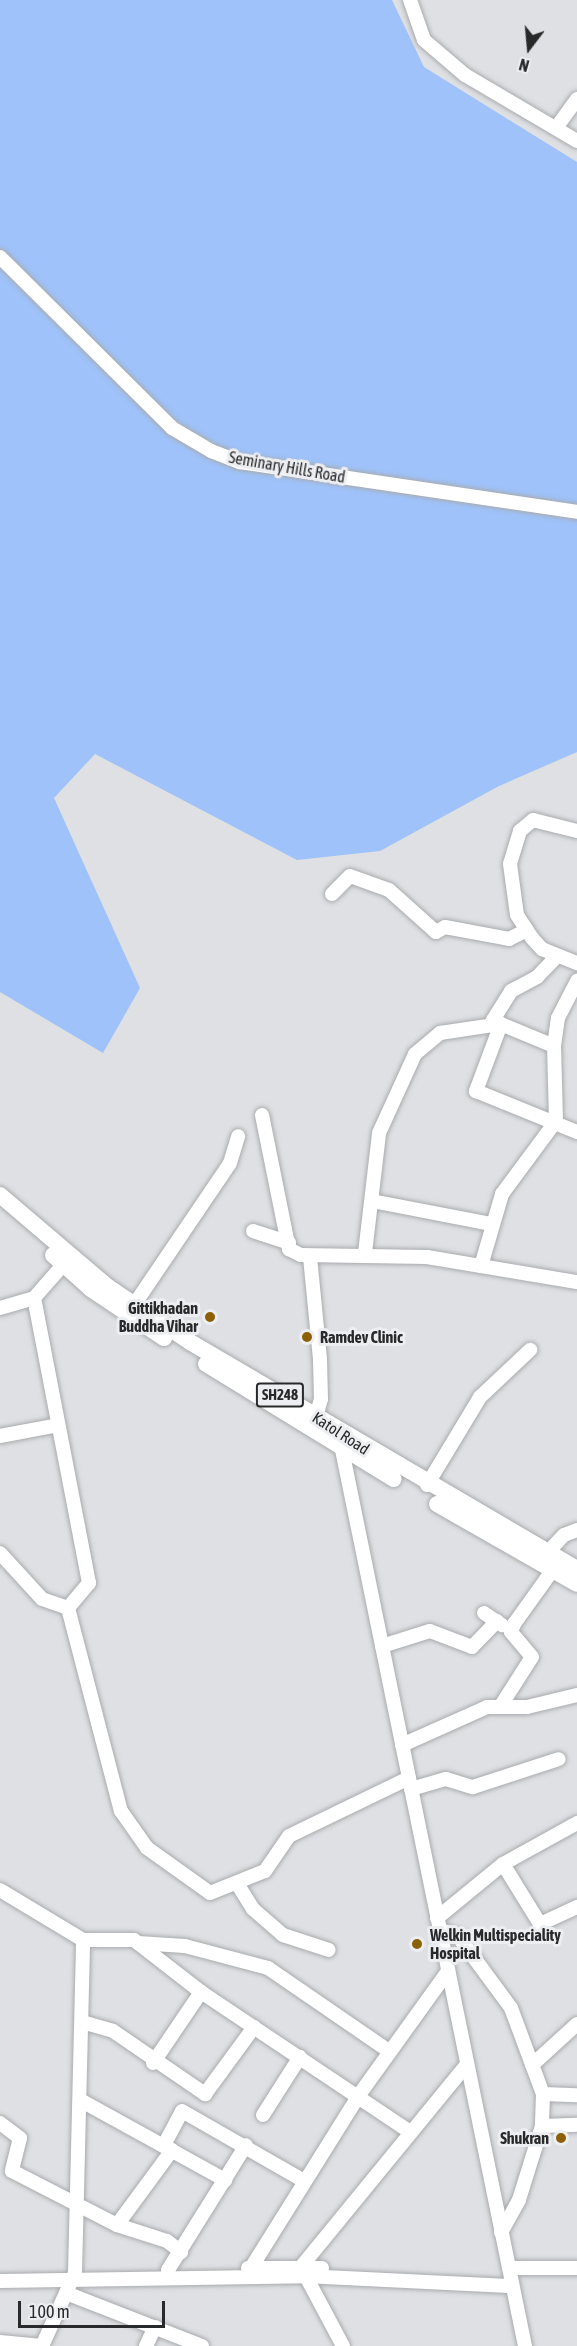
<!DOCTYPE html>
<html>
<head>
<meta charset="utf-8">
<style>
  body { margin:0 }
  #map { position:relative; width:577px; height:2346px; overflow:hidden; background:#dee0e3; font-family:"Asap Condensed",sans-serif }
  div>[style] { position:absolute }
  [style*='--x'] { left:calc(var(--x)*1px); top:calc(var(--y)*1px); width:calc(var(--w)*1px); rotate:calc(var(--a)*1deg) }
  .green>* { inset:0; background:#9ec2f9 }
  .roads { filter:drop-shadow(0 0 2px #a9abae) drop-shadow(0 0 2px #a9abae) }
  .minor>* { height:14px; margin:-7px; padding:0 7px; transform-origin:7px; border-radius:7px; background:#fff }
  .major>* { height:16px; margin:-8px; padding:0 8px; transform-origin:8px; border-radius:8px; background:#fff }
  .dots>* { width:16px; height:16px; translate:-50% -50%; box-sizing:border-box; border:3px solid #eceef1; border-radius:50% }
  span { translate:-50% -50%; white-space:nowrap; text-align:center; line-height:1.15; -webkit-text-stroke:6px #eceef1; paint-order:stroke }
  .shield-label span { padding:2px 4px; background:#eceef1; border:2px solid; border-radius:4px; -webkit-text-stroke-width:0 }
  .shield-label { font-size:15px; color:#28292a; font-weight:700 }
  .street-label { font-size:16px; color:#28292a }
  .poi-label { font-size:16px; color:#28292a; font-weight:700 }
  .right { translate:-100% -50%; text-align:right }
  .left { translate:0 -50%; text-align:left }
  .north { position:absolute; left:499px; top:18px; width:60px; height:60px; -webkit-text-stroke:4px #eceef1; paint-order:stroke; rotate:196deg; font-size:16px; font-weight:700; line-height:24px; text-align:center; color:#28292a }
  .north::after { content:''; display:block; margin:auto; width:21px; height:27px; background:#28292a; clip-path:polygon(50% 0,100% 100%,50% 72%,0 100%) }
  .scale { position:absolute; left:18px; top:2301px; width:147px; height:27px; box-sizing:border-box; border:3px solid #28292a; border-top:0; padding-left:8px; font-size:18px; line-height:21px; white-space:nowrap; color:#28292a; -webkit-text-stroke:4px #eceef1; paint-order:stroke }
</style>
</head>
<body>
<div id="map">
  <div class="green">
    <i style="clip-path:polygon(0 0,392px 0,424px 67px,577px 162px,577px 752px,499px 786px,380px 851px,297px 860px,95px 754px,54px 798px,140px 988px,103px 1053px,0 992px)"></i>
  </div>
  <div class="roads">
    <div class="minor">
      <i style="--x:410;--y:0;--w:42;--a:70.7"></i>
      <i style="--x:424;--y:40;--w:54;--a:40.5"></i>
      <i style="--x:465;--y:75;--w:130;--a:30.5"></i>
      <i style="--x:556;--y:128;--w:36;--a:-54"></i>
      <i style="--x:0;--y:257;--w:243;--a:44.8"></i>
      <i style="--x:172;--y:428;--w:45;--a:30.5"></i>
      <i style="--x:211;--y:451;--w:31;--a:21"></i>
      <i style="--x:240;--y:462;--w:341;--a:8.4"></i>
      <i style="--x:577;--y:831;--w:45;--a:-166"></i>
      <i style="--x:533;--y:820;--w:17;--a:140"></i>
      <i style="--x:520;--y:831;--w:34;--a:107"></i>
      <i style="--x:510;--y:864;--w:51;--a:82.2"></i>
      <i style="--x:517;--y:915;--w:27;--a:57"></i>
      <i style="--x:532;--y:938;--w:15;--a:48"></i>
      <i style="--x:542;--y:949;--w:38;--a:22"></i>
      <i style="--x:332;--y:894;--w:25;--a:-45"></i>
      <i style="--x:350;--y:876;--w:41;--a:19.7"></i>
      <i style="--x:389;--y:890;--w:63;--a:41.8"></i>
      <i style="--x:436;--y:932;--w:10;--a:-29"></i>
      <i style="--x:445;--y:927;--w:65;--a:10.6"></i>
      <i style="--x:509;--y:939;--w:20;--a:-27"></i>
      <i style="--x:554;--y:1046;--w:57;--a:-157.5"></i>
      <i style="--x:501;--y:1024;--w:72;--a:110.5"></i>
      <i style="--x:476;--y:1091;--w:109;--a:22.1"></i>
      <i style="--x:262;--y:1115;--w:137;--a:78.6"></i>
      <i style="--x:289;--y:1249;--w:13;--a:27"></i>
      <i style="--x:301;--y:1255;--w:126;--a:0.9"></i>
      <i style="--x:427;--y:1257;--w:152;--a:9.5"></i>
      <i style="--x:372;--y:1201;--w:122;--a:10.9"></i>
      <i style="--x:253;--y:1231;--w:38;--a:18"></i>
      <i style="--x:365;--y:1253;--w:121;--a:-83.3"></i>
      <i style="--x:379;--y:1133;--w:87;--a:-65.5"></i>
      <i style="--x:415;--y:1054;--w:33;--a:-40"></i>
      <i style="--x:440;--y:1033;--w:62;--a:-8.4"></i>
      <i style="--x:501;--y:1024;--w:9;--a:-153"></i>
      <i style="--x:493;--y:1020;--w:34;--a:-58"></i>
      <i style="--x:511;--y:991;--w:30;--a:-28"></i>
      <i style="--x:537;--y:977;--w:29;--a:-46"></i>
      <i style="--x:310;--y:1257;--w:102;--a:84.4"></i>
      <i style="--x:320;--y:1359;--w:40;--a:88.6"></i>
      <i style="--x:321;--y:1399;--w:25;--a:106"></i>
      <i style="--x:481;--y:1266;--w:75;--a:-73.7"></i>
      <i style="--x:502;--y:1194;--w:91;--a:-53.5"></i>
      <i style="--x:556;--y:1121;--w:75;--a:-91.5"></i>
      <i style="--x:554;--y:1046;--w:28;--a:-82"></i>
      <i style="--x:558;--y:1018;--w:42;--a:-62.8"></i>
      <i style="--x:134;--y:1305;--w:171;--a:-55.9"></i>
      <i style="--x:230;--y:1163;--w:28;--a:-73"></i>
      <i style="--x:0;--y:1308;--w:35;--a:-16"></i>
      <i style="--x:0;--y:1436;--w:59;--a:-10.7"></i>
      <i style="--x:340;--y:1440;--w:925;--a:78.46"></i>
      <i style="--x:427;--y:1485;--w:103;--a:-58.9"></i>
      <i style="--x:480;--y:1397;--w:69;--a:-43.2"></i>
      <i style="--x:548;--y:1552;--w:23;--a:-47"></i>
      <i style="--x:564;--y:1535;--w:14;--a:-21"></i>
      <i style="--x:0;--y:1553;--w:62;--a:47.6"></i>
      <i style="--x:42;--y:1599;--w:28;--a:19"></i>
      <i style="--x:68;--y:1608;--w:33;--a:-50"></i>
      <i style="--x:89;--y:1583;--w:290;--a:-100.9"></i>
      <i style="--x:34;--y:1298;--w:55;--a:-48.7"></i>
      <i style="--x:68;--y:1608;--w:210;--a:75.4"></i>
      <i style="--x:121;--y:1811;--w:45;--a:54.9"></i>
      <i style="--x:147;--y:1848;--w:77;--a:35.5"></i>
      <i style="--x:210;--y:1893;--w:59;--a:-21.8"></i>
      <i style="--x:265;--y:1871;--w:42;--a:-55.6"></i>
      <i style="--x:289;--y:1836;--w:133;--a:-25.8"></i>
      <i style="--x:484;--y:1613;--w:22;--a:34"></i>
      <i style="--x:382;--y:1646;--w:50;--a:-17.4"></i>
      <i style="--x:430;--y:1631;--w:45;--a:20.9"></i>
      <i style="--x:472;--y:1647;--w:36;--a:-46"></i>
      <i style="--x:500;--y:1707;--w:59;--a:-57.4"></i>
      <i style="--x:532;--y:1657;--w:33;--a:-130"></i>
      <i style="--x:511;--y:1632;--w:9;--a:-69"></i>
      <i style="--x:514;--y:1624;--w:65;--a:-54.4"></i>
      <i style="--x:402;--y:1745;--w:93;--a:-24.1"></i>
      <i style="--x:487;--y:1707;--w:40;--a:0"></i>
      <i style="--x:527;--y:1707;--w:51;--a:-13.5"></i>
      <i style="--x:411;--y:1789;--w:36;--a:-16"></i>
      <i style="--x:446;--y:1779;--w:28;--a:17"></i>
      <i style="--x:473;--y:1787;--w:90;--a:-18"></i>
      <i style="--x:503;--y:1864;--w:85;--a:-29"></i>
      <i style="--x:238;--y:1885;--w:28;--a:58"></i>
      <i style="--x:253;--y:1909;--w:40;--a:41"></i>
      <i style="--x:283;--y:1935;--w:48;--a:18.1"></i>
      <i style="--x:0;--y:1890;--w:97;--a:31.1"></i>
      <i style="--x:83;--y:1940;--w:51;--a:0"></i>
      <i style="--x:134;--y:1940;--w:85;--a:37.8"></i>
      <i style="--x:201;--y:1992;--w:252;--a:33.8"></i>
      <i style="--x:437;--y:1918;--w:85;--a:-39.3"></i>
      <i style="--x:503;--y:1864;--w:70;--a:58.3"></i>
      <i style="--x:540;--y:1924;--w:41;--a:-24.7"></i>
      <i style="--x:440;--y:1930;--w:19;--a:18"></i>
      <i style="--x:458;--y:1936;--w:89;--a:53.6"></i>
      <i style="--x:511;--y:2008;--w:92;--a:69.6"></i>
      <i style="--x:543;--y:2094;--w:32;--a:92"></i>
      <i style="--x:542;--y:2126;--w:77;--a:107.3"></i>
      <i style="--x:519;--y:2200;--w:37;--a:119"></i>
      <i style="--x:138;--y:1943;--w:47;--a:3.7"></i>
      <i style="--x:185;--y:1946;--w:86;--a:14.8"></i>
      <i style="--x:268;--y:1968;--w:148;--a:34.5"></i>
      <i style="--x:82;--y:2022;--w:32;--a:16"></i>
      <i style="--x:113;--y:2031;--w:112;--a:34.4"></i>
      <i style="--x:205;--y:2094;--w:83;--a:-53.8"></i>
      <i style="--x:153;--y:2063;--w:86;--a:-55.9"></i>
      <i style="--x:532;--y:2065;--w:61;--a:-42.3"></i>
      <i style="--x:543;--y:2094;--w:34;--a:2"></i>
      <i style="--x:80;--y:2100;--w:166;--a:28.9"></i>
      <i style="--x:263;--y:2115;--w:69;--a:-57.5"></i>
      <i style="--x:0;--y:2123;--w:25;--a:37"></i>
      <i style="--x:20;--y:2138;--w:34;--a:104"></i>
      <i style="--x:12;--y:2171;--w:118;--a:27.2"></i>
      <i style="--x:117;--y:2225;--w:52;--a:17.7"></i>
      <i style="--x:167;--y:2241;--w:18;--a:38"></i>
      <i style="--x:542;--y:2126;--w:35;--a:-2"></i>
      <i style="--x:164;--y:2145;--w:38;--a:-62"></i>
      <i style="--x:182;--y:2111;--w:141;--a:29.8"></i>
      <i style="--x:117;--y:2225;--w:93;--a:-53.7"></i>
      <i style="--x:248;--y:2268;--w:74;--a:0"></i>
      <i style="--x:251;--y:2268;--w:204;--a:-58"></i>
      <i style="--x:359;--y:2095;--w:153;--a:-54.3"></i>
      <i style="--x:509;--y:2268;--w:68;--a:0"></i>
      <i style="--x:168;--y:2270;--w:147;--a:-58"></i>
      <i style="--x:0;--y:2281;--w:306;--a:-0.9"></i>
      <i style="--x:306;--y:2276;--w:206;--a:2.8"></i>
      <i style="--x:66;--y:2293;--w:146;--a:21.3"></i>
      <i style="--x:0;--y:2342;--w:42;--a:5.4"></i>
      <i style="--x:42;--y:2346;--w:80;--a:-65.7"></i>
      <i style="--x:75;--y:2273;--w:333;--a:-88.6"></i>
      <i style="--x:146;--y:2346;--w:21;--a:-65"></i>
      <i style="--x:343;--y:2346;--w:89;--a:-118"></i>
      <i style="--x:301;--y:2267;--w:262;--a:-50.7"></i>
    </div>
    <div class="major">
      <i style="--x:0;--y:1195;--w:142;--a:40.4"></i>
      <i style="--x:108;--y:1287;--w:99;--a:33.9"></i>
      <i style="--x:190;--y:1342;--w:449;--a:30.4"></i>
      <i style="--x:53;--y:1255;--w:51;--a:41.8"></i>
      <i style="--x:91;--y:1289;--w:88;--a:33.9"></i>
      <i style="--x:206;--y:1364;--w:220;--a:31.5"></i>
      <i style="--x:437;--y:1504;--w:161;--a:29.7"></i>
    </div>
  </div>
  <div class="dots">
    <i style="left:210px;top:1317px;background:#8c6104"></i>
    <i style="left:307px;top:1337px;background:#8c6104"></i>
    <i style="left:417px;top:1944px;background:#8c6104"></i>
    <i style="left:561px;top:2138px;background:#8c6104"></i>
  </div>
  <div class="shield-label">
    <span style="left:280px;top:1395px">SH248</span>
  </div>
  <div class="street-label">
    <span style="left:287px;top:467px;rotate:10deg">Seminary Hills Road</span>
    <span style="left:341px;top:1433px;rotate:33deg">Katol Road</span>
  </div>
  <div class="poi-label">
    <span class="right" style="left:198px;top:1317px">Gittikhadan<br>Buddha Vihar</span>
    <span class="left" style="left:320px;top:1337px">Ramdev Clinic</span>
    <span class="left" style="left:430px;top:1944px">Welkin Multispeciality<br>Hospital</span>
    <span class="right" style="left:549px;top:2138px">Shukran</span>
  </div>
  <div class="north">N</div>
  <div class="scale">100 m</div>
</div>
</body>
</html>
